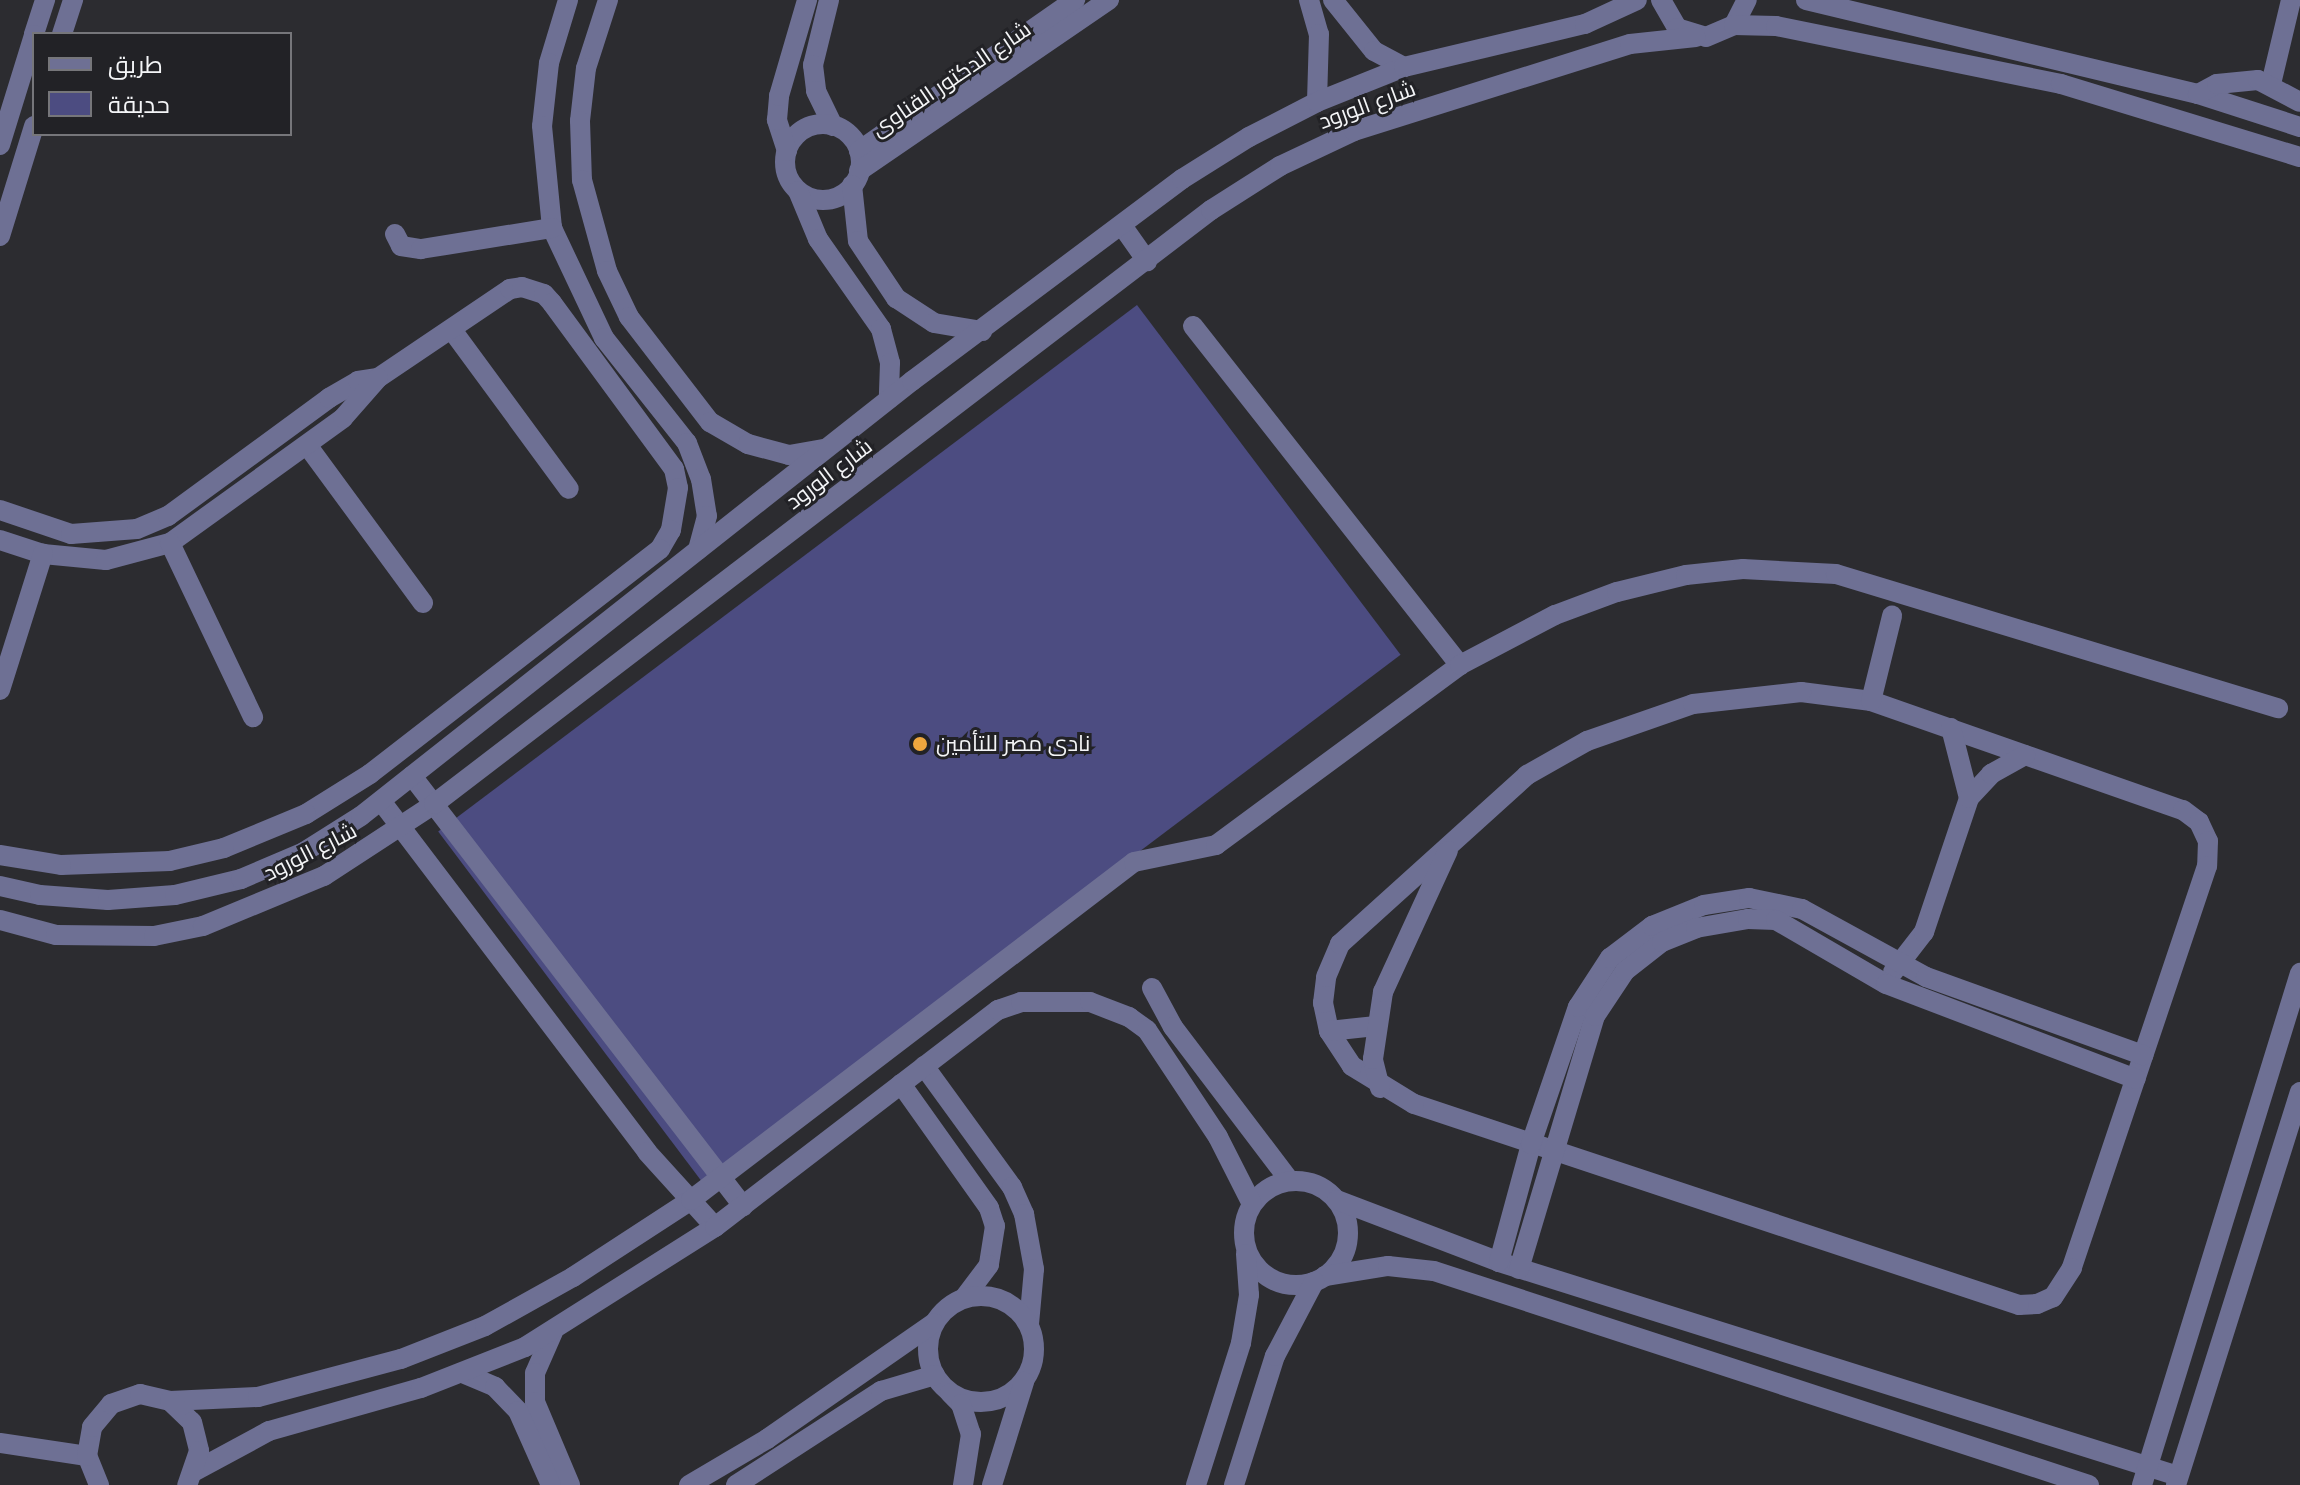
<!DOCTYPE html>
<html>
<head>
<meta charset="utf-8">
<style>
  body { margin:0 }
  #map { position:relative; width:2300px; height:1485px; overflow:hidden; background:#2c2c30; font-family:Raleway,Cairo,sans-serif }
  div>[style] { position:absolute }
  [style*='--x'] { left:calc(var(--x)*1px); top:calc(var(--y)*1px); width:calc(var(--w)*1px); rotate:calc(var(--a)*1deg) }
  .green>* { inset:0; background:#4c4c81; transform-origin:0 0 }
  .street>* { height:20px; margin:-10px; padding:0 10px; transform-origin:10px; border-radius:10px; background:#6e7094 }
  .street>.ring { margin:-10px; padding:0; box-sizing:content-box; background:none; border:20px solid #6e7094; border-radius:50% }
  .dots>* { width:22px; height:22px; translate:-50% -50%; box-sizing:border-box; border:4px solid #222226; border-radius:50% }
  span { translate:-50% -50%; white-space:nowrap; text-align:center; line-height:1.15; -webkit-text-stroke:6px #222226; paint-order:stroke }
  .street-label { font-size:22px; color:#f4f5f7 }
  .poi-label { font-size:22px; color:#f4f5f7 }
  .left { translate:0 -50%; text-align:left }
  .legend { position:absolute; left:32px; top:32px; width:260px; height:104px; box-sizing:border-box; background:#222226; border:2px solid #76767a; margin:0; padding:10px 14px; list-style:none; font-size:24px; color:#f4f5f7 }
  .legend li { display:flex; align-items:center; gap:16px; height:40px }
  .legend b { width:40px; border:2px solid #76767a }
</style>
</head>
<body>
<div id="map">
  <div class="green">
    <i style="left:1137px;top:305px;width:438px;height:875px;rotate:53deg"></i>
  </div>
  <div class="street">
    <i style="--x:568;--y:0;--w:66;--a:106.8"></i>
    <i style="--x:549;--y:63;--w:63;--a:96.3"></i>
    <i style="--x:542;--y:126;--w:102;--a:84.4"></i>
    <i style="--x:552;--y:228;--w:122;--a:64.7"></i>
    <i style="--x:604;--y:338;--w:134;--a:51.7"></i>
    <i style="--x:687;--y:443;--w:39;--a:69"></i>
    <i style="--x:701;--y:479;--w:37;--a:81"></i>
    <i style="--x:707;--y:516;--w:35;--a:105"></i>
    <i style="--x:608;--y:0;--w:71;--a:107.9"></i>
    <i style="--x:586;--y:68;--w:53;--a:96.5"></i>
    <i style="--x:580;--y:121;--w:59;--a:88.1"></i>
    <i style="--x:582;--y:180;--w:94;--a:74.6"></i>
    <i style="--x:607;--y:271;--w:51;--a:64.4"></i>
    <i style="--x:629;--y:317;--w:133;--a:52.4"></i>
    <i style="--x:710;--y:422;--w:44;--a:30.1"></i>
    <i style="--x:748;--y:444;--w:42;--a:15"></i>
    <i style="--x:789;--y:455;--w:36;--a:-10"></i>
    <i style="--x:829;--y:0;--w:67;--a:103.8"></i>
    <i style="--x:813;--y:65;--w:26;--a:83"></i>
    <i style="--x:816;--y:91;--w:39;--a:64"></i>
    <i style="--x:1309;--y:0;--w:35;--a:74"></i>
    <i style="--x:1319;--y:34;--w:68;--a:91.7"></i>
    <i style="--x:1333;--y:0;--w:65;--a:51.2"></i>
    <i style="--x:1374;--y:51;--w:34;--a:28"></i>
    <i style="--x:1661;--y:0;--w:32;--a:60"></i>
    <i style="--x:1677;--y:28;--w:30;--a:17"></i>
    <i style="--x:1706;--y:37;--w:30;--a:-23"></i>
    <i style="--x:1734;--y:25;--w:28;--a:-63"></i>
    <i style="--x:1806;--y:0;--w:403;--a:13.5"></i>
    <i style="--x:2198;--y:94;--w:107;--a:17.9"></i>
    <i style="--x:1734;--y:25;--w:42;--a:1.4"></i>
    <i style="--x:1776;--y:26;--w:291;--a:11.5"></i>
    <i style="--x:2061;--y:84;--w:250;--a:17"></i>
    <i style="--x:34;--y:34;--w:36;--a:-72"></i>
    <i style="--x:62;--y:34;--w:36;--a:-72"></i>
    <i style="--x:2271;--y:84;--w:86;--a:-76.6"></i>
    <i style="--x:2198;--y:94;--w:21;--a:-28"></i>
    <i style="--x:2217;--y:84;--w:41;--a:-5.6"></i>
    <i style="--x:2258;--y:80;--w:47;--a:27.6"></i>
    <i class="ring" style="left:785px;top:124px;width:56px;height:56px"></i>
    <i style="--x:0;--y:145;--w:115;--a:-72.8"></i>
    <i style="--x:787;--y:151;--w:33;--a:-108"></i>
    <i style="--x:777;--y:120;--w:24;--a:-85"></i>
    <i style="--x:779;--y:96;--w:100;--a:-73.7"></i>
    <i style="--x:859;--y:151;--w:264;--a:-35"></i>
    <i style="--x:859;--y:171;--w:303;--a:-34.4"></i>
    <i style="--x:852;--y:185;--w:56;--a:83.9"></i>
    <i style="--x:858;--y:241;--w:69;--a:56.3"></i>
    <i style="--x:896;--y:298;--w:45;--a:33.3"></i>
    <i style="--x:934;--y:323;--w:49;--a:9.5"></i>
    <i style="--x:798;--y:191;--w:52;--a:67.4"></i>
    <i style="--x:818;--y:239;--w:110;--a:55"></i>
    <i style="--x:881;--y:329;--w:35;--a:75"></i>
    <i style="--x:890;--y:363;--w:36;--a:92"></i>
    <i style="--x:1123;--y:227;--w:42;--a:54.8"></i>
    <i style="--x:395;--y:234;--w:13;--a:63"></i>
    <i style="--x:401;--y:246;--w:20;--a:9"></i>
    <i style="--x:421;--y:249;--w:133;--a:-9.1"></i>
    <i style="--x:0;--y:236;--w:115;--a:-72.8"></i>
    <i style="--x:1193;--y:326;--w:432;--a:51.8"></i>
    <i style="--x:452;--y:330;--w:197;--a:53.7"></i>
    <i style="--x:307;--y:445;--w:196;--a:53.7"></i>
    <i style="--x:0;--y:510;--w:75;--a:18.7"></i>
    <i style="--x:71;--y:534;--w:66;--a:-4.3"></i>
    <i style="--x:137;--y:529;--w:34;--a:-23"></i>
    <i style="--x:168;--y:516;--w:200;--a:-36.2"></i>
    <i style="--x:329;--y:398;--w:34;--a:-30"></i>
    <i style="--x:358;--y:381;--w:20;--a:-9"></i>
    <i style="--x:378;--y:378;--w:159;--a:-34"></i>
    <i style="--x:510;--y:289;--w:12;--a:-9"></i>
    <i style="--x:522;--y:287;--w:23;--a:18"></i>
    <i style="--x:544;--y:294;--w:12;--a:48"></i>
    <i style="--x:552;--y:303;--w:206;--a:53.7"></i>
    <i style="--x:674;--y:469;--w:19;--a:78"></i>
    <i style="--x:678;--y:488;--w:43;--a:99.5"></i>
    <i style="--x:671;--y:530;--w:22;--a:120"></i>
    <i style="--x:660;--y:549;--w:367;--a:142.2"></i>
    <i style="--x:370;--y:774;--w:75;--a:148"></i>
    <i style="--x:306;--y:814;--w:89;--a:157.5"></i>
    <i style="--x:224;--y:848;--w:56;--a:166.5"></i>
    <i style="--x:170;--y:861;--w:109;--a:177.9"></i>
    <i style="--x:61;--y:865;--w:62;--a:-170.7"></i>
    <i style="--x:0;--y:540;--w:45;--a:18"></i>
    <i style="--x:43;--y:554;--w:63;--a:5.4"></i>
    <i style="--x:106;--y:560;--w:66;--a:-14.9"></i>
    <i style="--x:170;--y:543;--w:213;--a:-35.8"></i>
    <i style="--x:343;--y:418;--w:53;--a:-48.8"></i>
    <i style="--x:170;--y:543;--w:193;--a:64.5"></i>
    <i style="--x:0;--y:690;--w:143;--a:-72.5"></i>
    <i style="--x:1801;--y:692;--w:71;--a:7.3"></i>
    <i style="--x:1871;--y:701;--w:330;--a:19.3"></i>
    <i style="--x:2183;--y:810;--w:20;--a:37"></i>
    <i style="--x:2199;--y:822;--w:21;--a:65"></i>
    <i style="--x:2208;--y:841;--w:25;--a:92"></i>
    <i style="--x:2207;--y:866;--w:424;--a:108.6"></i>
    <i style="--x:2072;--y:1268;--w:35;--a:123"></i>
    <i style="--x:2053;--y:1297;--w:17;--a:156"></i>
    <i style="--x:2037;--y:1304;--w:18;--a:177"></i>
    <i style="--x:2019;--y:1305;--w:638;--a:-161.62"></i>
    <i style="--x:1414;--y:1104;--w:73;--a:-148.5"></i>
    <i style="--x:1352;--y:1066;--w:42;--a:-123.3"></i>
    <i style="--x:1329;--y:1031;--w:29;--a:-102"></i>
    <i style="--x:1323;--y:1003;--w:26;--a:-83"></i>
    <i style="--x:1326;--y:977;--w:36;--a:-67"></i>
    <i style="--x:1340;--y:944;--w:252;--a:-42.1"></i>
    <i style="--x:1527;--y:775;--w:69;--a:-29.5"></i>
    <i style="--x:1587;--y:741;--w:112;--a:-19.2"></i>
    <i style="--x:1693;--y:704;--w:109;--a:-6.3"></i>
    <i style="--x:1871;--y:701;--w:88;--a:-76.1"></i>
    <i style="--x:1951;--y:728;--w:72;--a:75.6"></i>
    <i style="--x:412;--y:776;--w:543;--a:52.41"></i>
    <i style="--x:381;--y:801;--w:440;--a:52.8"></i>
    <i style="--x:647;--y:1152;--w:101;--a:47.8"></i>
    <i style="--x:0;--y:886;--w:41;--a:12.7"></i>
    <i style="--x:40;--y:895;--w:68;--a:4.2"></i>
    <i style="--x:108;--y:900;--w:67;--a:-4.3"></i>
    <i style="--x:175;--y:895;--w:68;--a:-13.6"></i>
    <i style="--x:241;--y:879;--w:69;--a:-23.2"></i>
    <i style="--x:304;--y:852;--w:67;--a:-32.3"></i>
    <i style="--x:361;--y:816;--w:702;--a:-38.29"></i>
    <i style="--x:912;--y:381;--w:337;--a:-36.8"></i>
    <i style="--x:1182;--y:179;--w:79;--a:-32.1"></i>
    <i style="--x:1249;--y:137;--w:76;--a:-27.2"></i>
    <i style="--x:1317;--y:102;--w:94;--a:-21.9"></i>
    <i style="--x:1404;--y:67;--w:186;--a:-13.4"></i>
    <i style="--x:1585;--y:24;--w:57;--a:-24.8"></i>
    <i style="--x:0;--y:920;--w:58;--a:15"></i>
    <i style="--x:56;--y:935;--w:98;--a:0.6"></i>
    <i style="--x:154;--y:936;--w:50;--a:-11.5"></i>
    <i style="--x:203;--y:926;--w:131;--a:-22.5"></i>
    <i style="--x:324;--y:876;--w:131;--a:-33.2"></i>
    <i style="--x:434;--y:804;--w:978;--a:-37.4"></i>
    <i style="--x:1211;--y:210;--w:82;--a:-32.5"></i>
    <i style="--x:1280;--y:166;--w:82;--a:-25.3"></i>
    <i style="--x:1354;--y:131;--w:289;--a:-17.5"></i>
    <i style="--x:1630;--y:44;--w:66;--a:-6.1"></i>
    <i style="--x:1893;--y:972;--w:51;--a:-52.2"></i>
    <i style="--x:1924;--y:932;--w:141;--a:-71.4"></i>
    <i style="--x:1969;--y:798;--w:33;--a:-47"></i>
    <i style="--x:1991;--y:774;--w:39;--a:-29"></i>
    <i style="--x:1152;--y:988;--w:44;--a:61.7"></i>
    <i style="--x:1173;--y:1027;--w:193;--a:52.8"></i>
    <i style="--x:1329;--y:1031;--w:47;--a:-6.1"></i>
    <i style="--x:924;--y:1066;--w:150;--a:54"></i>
    <i style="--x:1012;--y:1187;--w:30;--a:66"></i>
    <i style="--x:1024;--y:1214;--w:56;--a:79.7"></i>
    <i style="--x:1034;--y:1269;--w:55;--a:95.2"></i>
    <i style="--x:901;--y:1084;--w:152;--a:54.6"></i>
    <i style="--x:989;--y:1208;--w:19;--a:72"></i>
    <i style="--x:995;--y:1226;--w:39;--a:99"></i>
    <i style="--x:989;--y:1265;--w:41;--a:127.1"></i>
    <i style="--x:1380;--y:1088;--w:30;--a:-104"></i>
    <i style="--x:1373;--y:1059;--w:68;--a:-81.5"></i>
    <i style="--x:1383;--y:992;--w:155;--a:-65.3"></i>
    <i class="ring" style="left:1244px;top:1181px;width:84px;height:84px"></i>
    <i style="--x:1337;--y:1200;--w:173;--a:20.9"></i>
    <i style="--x:1499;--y:1262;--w:712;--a:17.49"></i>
    <i style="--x:1499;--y:1262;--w:122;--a:-74.8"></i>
    <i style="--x:1531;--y:1144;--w:145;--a:-71.1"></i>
    <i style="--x:1578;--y:1007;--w:59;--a:-56.9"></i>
    <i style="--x:1610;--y:958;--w:53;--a:-37.3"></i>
    <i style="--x:1652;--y:926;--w:56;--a:-22"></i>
    <i style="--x:1704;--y:905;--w:46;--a:-8.8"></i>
    <i style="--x:1749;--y:898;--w:54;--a:11.7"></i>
    <i style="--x:1802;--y:909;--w:141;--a:28.7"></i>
    <i style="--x:1926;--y:977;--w:231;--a:19.8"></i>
    <i style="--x:1519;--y:1269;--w:264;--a:-73.3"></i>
    <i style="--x:1595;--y:1016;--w:54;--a:-56.3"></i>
    <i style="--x:1625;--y:971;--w:47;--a:-38.1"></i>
    <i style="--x:1662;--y:942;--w:37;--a:-22"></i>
    <i style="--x:1696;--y:928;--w:53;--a:-9.8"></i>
    <i style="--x:1748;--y:919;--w:28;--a:2"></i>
    <i style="--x:1776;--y:920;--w:127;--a:30.2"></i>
    <i style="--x:1886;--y:984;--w:267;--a:20.8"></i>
    <i style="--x:1325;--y:1276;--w:64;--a:-9"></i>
    <i style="--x:1388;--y:1266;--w:46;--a:6.2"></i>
    <i style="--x:1434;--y:1271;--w:689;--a:18.09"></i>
    <i class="ring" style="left:928px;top:1296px;width:86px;height:86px"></i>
    <i style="--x:553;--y:1332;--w:45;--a:113.7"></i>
    <i style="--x:535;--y:1373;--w:29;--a:90"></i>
    <i style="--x:535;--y:1402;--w:90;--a:67.1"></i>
    <i style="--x:465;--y:1374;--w:33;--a:23"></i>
    <i style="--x:495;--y:1387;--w:33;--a:46"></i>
    <i style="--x:518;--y:1411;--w:81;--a:66"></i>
    <i style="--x:950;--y:1393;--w:16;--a:45"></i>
    <i style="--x:961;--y:1404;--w:32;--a:72"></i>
    <i style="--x:971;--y:1434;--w:52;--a:98.9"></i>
    <i style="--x:170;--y:1401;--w:88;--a:-2.6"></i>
    <i style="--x:258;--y:1397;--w:148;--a:-14.9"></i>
    <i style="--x:401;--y:1359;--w:90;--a:-21.4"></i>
    <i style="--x:485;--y:1326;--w:101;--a:-29.1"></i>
    <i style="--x:573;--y:1277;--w:141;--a:-33.1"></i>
    <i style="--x:691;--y:1200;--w:557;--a:-37.34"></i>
    <i style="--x:1134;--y:862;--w:84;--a:-11.7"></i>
    <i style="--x:1216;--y:845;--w:303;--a:-36.4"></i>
    <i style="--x:1460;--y:665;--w:107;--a:-27.8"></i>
    <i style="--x:1555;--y:615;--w:66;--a:-20.4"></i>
    <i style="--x:1617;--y:592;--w:71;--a:-13.8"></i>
    <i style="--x:1686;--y:575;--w:57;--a:-6"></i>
    <i style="--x:1743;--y:569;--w:93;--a:3.1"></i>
    <i style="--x:1836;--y:574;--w:462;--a:16.9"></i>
    <i style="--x:0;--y:1443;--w:88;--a:8.5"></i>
    <i style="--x:195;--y:1471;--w:84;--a:-28.4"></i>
    <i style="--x:269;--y:1431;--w:158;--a:-15.8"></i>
    <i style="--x:421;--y:1388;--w:112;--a:-21.5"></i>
    <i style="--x:525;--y:1347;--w:225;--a:-32.3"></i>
    <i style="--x:715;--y:1227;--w:357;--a:-37.5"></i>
    <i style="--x:998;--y:1010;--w:24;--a:-19"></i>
    <i style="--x:1021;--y:1002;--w:69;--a:0"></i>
    <i style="--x:1090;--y:1002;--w:42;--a:21"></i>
    <i style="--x:1129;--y:1017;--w:22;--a:36"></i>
    <i style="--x:1147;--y:1030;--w:128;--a:56.4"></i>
    <i style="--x:1218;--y:1137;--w:75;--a:63.1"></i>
    <i style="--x:99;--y:1485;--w:31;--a:-112"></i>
    <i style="--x:87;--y:1456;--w:29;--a:-80"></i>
    <i style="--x:92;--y:1427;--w:30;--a:-50"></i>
    <i style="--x:111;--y:1404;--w:31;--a:-19"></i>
    <i style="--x:140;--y:1394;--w:31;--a:13"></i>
    <i style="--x:170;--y:1401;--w:30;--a:44"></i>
    <i style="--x:192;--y:1422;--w:30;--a:76"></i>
    <i style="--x:199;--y:1451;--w:36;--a:109"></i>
    <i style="--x:689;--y:1485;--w:91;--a:-30.5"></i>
    <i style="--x:767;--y:1439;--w:203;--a:-34.8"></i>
    <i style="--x:736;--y:1485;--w:173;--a:-33"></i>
    <i style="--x:881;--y:1391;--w:56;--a:-16.5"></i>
    <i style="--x:992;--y:1485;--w:108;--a:-72.7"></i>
    <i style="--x:1196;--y:1485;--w:149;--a:-72.4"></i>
    <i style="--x:1241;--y:1343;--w:49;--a:-80.5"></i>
    <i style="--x:1249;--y:1295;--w:41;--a:-94.2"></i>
    <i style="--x:1234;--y:1485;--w:135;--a:-72.4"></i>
    <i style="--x:1275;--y:1356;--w:84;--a:-62.2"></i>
    <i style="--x:2142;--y:1485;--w:536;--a:-72.85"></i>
    <i style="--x:2176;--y:1485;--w:412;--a:-72.5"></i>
  </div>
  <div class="dots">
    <i style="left:920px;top:744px;background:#efa73e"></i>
  </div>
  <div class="street-label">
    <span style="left:951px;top:79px;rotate:-34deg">شارع الدكتور القناوى</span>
    <span style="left:1367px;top:105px;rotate:-20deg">شارع الورود</span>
    <span style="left:829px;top:474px;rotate:-37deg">شارع الورود</span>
    <span style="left:310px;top:852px;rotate:-27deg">شارع الورود</span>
  </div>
  <div class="poi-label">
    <span class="left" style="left:936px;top:744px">نادى مصر للتأمين</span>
  </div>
  <ul class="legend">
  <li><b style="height:10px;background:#6e7094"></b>طريق</li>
  <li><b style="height:22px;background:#4c4c81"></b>حديقة</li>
  </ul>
</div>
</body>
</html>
